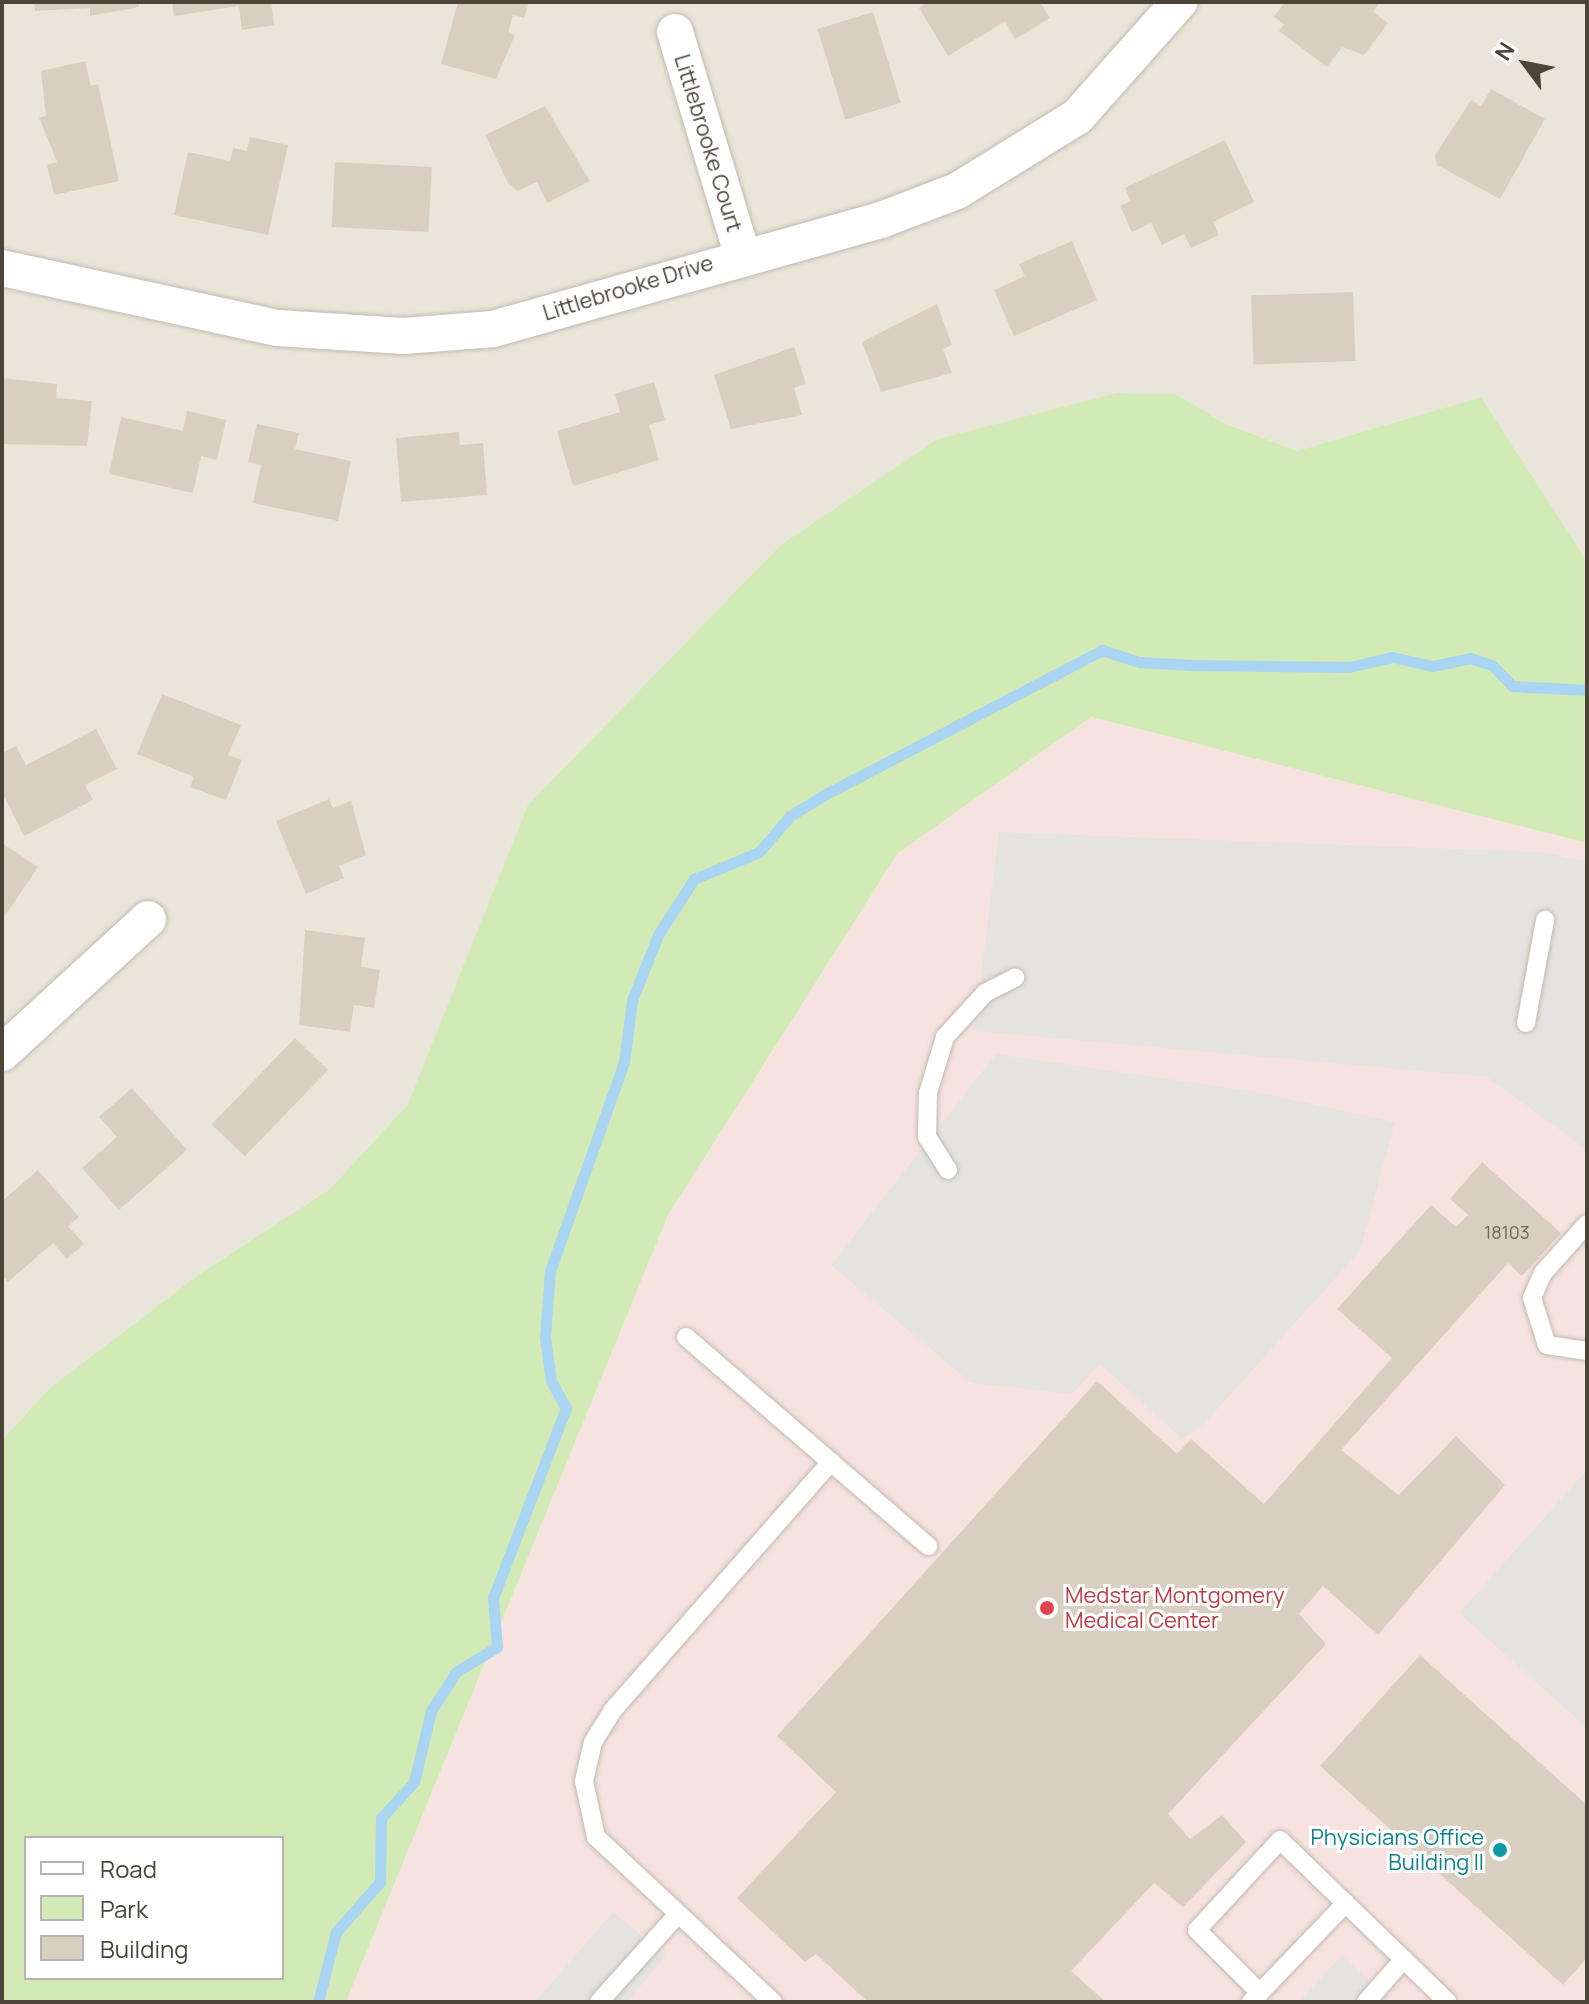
<!DOCTYPE html>
<html>
<head>
<meta charset="utf-8">
<style>
  body { margin:0 }
  #map { position:relative; width:1589px; height:2004px; overflow:hidden; background:#f6f3ec; font-family:Manrope,sans-serif }
  div>[style] { position:absolute }
  [style*='--x'] { left:calc(var(--x)*1px); top:calc(var(--y)*1px); width:calc(var(--w)*1px); rotate:calc(var(--a)*1deg) }
  .residential>* { inset:0; background:#eae5da }
  .medical>* { inset:0; background:#f6e3e0 }
  .green>* { inset:0; background:#d2eab5 }
  .parking>* { inset:0; background:#e5e3e0 }
  .stream>* { height:11px; margin:-5.5px; padding:0 5.5px; transform-origin:5.5px; border-radius:5.5px; background:#a9d4f2 }
  .building>* { inset:0; background:#d8cfc1; transform-origin:0 0 }
  .roads { filter:drop-shadow(0 0 2px #c2bbae) drop-shadow(0 0 2px #c2bbae) }
  .service>* { height:18px; margin:-9px; padding:0 9px; transform-origin:9px; border-radius:9px; background:#fff }
  .minor>* { height:36px; margin:-18px; padding:0 18px; transform-origin:18px; border-radius:18px; background:#fff }
  .dots>* { width:22px; height:22px; translate:-50% -50%; box-sizing:border-box; border:4px solid #fff; border-radius:50% }
  span { translate:-50% -50%; white-space:nowrap; text-align:center; line-height:1.15; -webkit-text-stroke:6px #fff; paint-order:stroke }
  .number-label { font-size:18px; color:#6e675b }
  .number-label span { -webkit-text-stroke-width:0 }
  .street-label { font-size:22px; color:#4b4439 }
  .health-label { font-size:22px; color:#be3a42 }
  .left { translate:0 -50%; text-align:left }
  .culture-label { font-size:22px; color:#0d838f }
  .right { translate:-100% -50%; text-align:right }
  .frame { position:absolute; inset:0; border:4px solid #4b4439; pointer-events:none }
  .legend { position:absolute; left:24px; top:1836px; width:260px; height:144px; box-sizing:border-box; background:#fff; border:2px solid #b7b4b0; margin:0; padding:10px 14px; list-style:none; font-size:24px; color:#4b4439 }
  .legend li { display:flex; align-items:center; gap:16px; height:40px }
  .legend b { width:40px; border:2px solid #b7b4b0 }
  .north { position:absolute; left:1485px; top:24px; width:80px; height:80px; -webkit-text-stroke:6px #fff; paint-order:stroke; rotate:302deg; font-size:22px; font-weight:700; line-height:32px; text-align:center; color:#4b4439 }
  .north::after { content:''; display:block; margin:auto; width:28px; height:36px; background:#4b4439; clip-path:polygon(50% 0,100% 100%,50% 72%,0 100%) }
</style>
</head>
<body>
<div id="map">
  <div class="residential">
    <i style="clip-path:polygon(2px 2px,1587px 2px,1587px 561px,1481px 397px,1297px 451px,1224px 423px,1176px 394px,1117px 393px,457px 996px,408px 1104px,330px 1189px,198px 1275px,50px 1388px,2px 1440px)"></i>
  </div>
  <div class="medical">
    <i style="clip-path:polygon(1091px 717px,1587px 843px,1587px 2002px,346px 2002px,668px 1215px,898px 853px)"></i>
  </div>
  <div class="green">
    <i style="clip-path:polygon(evenodd,1117px 393px,1176px 394px,1224px 423px,1297px 451px,1481px 397px,1587px 561px,1587px 843px,1091px 717px,898px 853px,668px 1215px,346px 2002px,2px 2002px,2px 1440px,50px 1388px,198px 1275px,330px 1189px,408px 1104px,528px 805px,781px 545px,938px 439px,1117px 393px,26px 1838px,282px 1838px,282px 1978px,26px 1978px,26px 1838px)"></i>
  </div>
  <div class="parking">
    <i style="clip-path:polygon(999px 832px,1543px 852px,1587px 862px,1587px 1150px,1487px 1077px,974px 1031px)"></i>
    <i style="clip-path:polygon(996px 1054px,1252px 1091px,1395px 1122px,1360px 1251px,1203px 1425px,1182px 1439px,1100px 1364px,1072px 1394px,971px 1383px,831px 1265px)"></i>
    <i style="clip-path:polygon(1587px 1470px,1587px 1728px,1459px 1613px)"></i>
    <i style="clip-path:polygon(613px 1912px,666px 1956px,627px 2002px,535px 2002px)"></i>
    <i style="clip-path:polygon(1342px 1955px,1391px 2002px,1299px 2002px)"></i>
  </div>
  <div class="stream">
    <i style="--x:318;--y:2002;--w:72;--a:-75.6"></i>
    <i style="--x:336;--y:1932;--w:67;--a:-48.7"></i>
    <i style="--x:380;--y:1882;--w:64;--a:-89.1"></i>
    <i style="--x:381;--y:1818;--w:49;--a:-47.5"></i>
    <i style="--x:414;--y:1782;--w:73;--a:-76.5"></i>
    <i style="--x:431;--y:1711;--w:46;--a:-57.3"></i>
    <i style="--x:456;--y:1672;--w:48;--a:-31.4"></i>
    <i style="--x:497;--y:1647;--w:49;--a:-94.7"></i>
    <i style="--x:493;--y:1598;--w:204;--a:-69"></i>
    <i style="--x:566;--y:1408;--w:31;--a:-119"></i>
    <i style="--x:551;--y:1381;--w:44;--a:-97.8"></i>
    <i style="--x:545;--y:1337;--w:66;--a:-85.7"></i>
    <i style="--x:550;--y:1271;--w:222;--a:-70.5"></i>
    <i style="--x:624;--y:1062;--w:63;--a:-82.6"></i>
    <i style="--x:632;--y:1000;--w:70;--a:-68.2"></i>
    <i style="--x:658;--y:935;--w:67;--a:-57.3"></i>
    <i style="--x:694;--y:879;--w:70;--a:-22.6"></i>
    <i style="--x:759;--y:852;--w:48;--a:-49.3"></i>
    <i style="--x:790;--y:816;--w:38;--a:-32"></i>
    <i style="--x:822;--y:796;--w:316;--a:-27.5"></i>
    <i style="--x:1102;--y:650;--w:40;--a:18"></i>
    <i style="--x:1140;--y:662;--w:52;--a:3.3"></i>
    <i style="--x:1192;--y:665;--w:157;--a:0.7"></i>
    <i style="--x:1349;--y:667;--w:44;--a:-13.1"></i>
    <i style="--x:1392;--y:657;--w:42;--a:12.4"></i>
    <i style="--x:1433;--y:666;--w:38;--a:-12"></i>
    <i style="--x:1470;--y:658;--w:23;--a:18"></i>
    <i style="--x:1492;--y:665;--w:29;--a:46"></i>
    <i style="--x:1512;--y:686;--w:75;--a:3.1"></i>
  </div>
  <div class="building">
    <i style="clip-path:polygon(34px 2px,139px 2px,139px 7px,90px 16px,90px 8px,35px 11px)"></i>
    <i style="clip-path:polygon(172px 2px,271px 2px,274px 25px,242px 30px,239px 6px,174px 16px)"></i>
    <i style="clip-path:polygon(458px 2px,529px 2px,524px 18px,513px 15px,508px 33px,515px 35px,496px 79px,441px 64px)"></i>
    <i style="clip-path:polygon(928px 2px,1040px 2px,1050px 18px,1015px 39px,1005px 21px,948px 56px,919px 8px)"></i>
    <i style="clip-path:polygon(1285px 2px,1380px 2px,1373px 12px,1388px 23px,1364px 55px,1342px 47px,1327px 67px,1279px 31px,1284px 24px,1274px 17px)"></i>
    <i style="left:873px;top:12px;width:95px;height:58px;rotate:73deg"></i>
    <i style="clip-path:polygon(85px 61px,91px 86px,98px 84px,119px 181px,54px 195px,47px 165px,57px 162px,39px 117px,46px 116px,41px 71px)"></i>
    <i style="clip-path:polygon(1491px 89px,1545px 119px,1500px 199px,1437px 165px,1435px 155px,1471px 100px,1481px 106px)"></i>
    <i style="clip-path:polygon(545px 106px,590px 181px,547px 203px,537px 182px,518px 191px,509px 185px,485px 135px)"></i>
    <i style="clip-path:polygon(250px 137px,288px 145px,268px 235px,174px 215px,188px 152px,230px 161px,233px 148px,247px 151px)"></i>
    <i style="clip-path:polygon(1225px 140px,1254px 202px,1213px 222px,1219px 235px,1191px 248px,1184px 234px,1162px 245px,1151px 223px,1132px 232px,1120px 206px,1131px 201px,1125px 188px)"></i>
    <i style="left:335px;top:162px;width:97px;height:65px;rotate:3deg"></i>
    <i style="clip-path:polygon(1072px 241px,1097px 300px,1014px 336px,994px 290px,1025px 276px,1019px 264px)"></i>
    <i style="left:1353px;top:292px;width:69px;height:102px;rotate:88deg"></i>
    <i style="clip-path:polygon(937px 304px,952px 345px,943px 349px,952px 373px,881px 392px,862px 342px)"></i>
    <i style="clip-path:polygon(794px 347px,806px 384px,794px 388px,802px 415px,731px 429px,714px 375px)"></i>
    <i style="clip-path:polygon(2px 378px,57px 384px,56px 398px,92px 401px,87px 446px,2px 444px)"></i>
    <i style="clip-path:polygon(654px 382px,665px 420px,649px 425px,659px 460px,573px 486px,557px 431px,620px 412px,615px 394px)"></i>
    <i style="clip-path:polygon(187px 411px,226px 420px,217px 460px,201px 456px,193px 493px,109px 474px,121px 417px,183px 431px)"></i>
    <i style="clip-path:polygon(257px 424px,299px 433px,295px 449px,351px 461px,338px 521px,253px 503px,261px 465px,248px 462px)"></i>
    <i style="clip-path:polygon(459px 432px,460px 445px,483px 443px,487px 495px,401px 502px,396px 438px)"></i>
    <i style="clip-path:polygon(162px 694px,241px 725px,228px 755px,242px 760px,226px 800px,190px 787px,194px 777px,137px 754px)"></i>
    <i style="clip-path:polygon(96px 729px,117px 769px,85px 785px,93px 800px,24px 836px,2px 792px,2px 753px,16px 746px,26px 765px)"></i>
    <i style="clip-path:polygon(329px 799px,333px 808px,351px 801px,366px 855px,339px 866px,344px 878px,306px 894px,276px 821px)"></i>
    <i style="clip-path:polygon(2px 843px,38px 867px,2px 920px)"></i>
    <i style="clip-path:polygon(305px 930px,365px 938px,361px 967px,380px 970px,374px 1008px,354px 1005px,350px 1032px,299px 1025px)"></i>
    <i style="left:295px;top:1038px;width:46px;height:120px;rotate:44deg"></i>
    <i style="clip-path:polygon(132px 1088px,187px 1150px,119px 1210px,82px 1168px,117px 1137px,99px 1117px)"></i>
    <i style="clip-path:polygon(1482px 1162px,1561px 1233px,1522px 1276px,1508px 1263px,1341px 1450px,1399px 1495px,1456px 1436px,1505px 1485px,1378px 1635px,1323px 1586px,1299px 1614px,1326px 1644px,1168px 1814px,1190px 1839px,1222px 1815px,1246px 1842px,1183px 1907px,1154px 1883px,1071px 1971px,1106px 2002px,868px 2002px,816px 1954px,805px 1962px,737px 1898px,836px 1792px,777px 1736px,1097px 1381px,1177px 1454px,1191px 1439px,1264px 1504px,1392px 1358px,1337px 1309px,1431px 1205px,1456px 1227px,1468px 1215px,1450px 1199px)"></i>
    <i style="clip-path:polygon(38px 1170px,79px 1217px,68px 1226px,84px 1244px,67px 1259px,53px 1243px,8px 1282px,2px 1275px,2px 1201px)"></i>
    <i style="clip-path:polygon(1420px 1655px,1587px 1805px,1587px 1958px,1563px 1985px,1320px 1766px)"></i>
  </div>
  <div class="roads">
    <div class="service">
      <i style="--x:1526;--y:1023;--w:105;--a:-79.5"></i>
      <i style="--x:948;--y:1170;--w:39;--a:-122"></i>
      <i style="--x:927;--y:1137;--w:44;--a:-88.7"></i>
      <i style="--x:928;--y:1093;--w:59;--a:-73.1"></i>
      <i style="--x:945;--y:1037;--w:59;--a:-47.7"></i>
      <i style="--x:985;--y:993;--w:34;--a:-27"></i>
      <i style="--x:1587;--y:1224;--w:66;--a:131.9"></i>
      <i style="--x:1543;--y:1273;--w:27;--a:114"></i>
      <i style="--x:1532;--y:1298;--w:49;--a:72.3"></i>
      <i style="--x:1547;--y:1345;--w:40;--a:8.5"></i>
      <i style="--x:686;--y:1337;--w:320;--a:40.8"></i>
      <i style="--x:1260;--y:1993;--w:89;--a:-135"></i>
      <i style="--x:1197;--y:1930;--w:122;--a:-47.3"></i>
      <i style="--x:1280;--y:1840;--w:233;--a:44"></i>
      <i style="--x:599;--y:2002;--w:117;--a:-48.1"></i>
      <i style="--x:773;--y:2002;--w:242;--a:-137"></i>
      <i style="--x:596;--y:1837;--w:57;--a:-102.1"></i>
      <i style="--x:584;--y:1781;--w:40;--a:-77"></i>
      <i style="--x:593;--y:1742;--w:36;--a:-58"></i>
      <i style="--x:612;--y:1711;--w:332;--a:-48.7"></i>
      <i style="--x:1251;--y:2002;--w:137;--a:-46.2"></i>
      <i style="--x:1366;--y:2002;--w:57;--a:-48.5"></i>
    </div>
    <div class="minor">
      <i style="--x:675;--y:32;--w:232;--a:73.2"></i>
      <i style="--x:2;--y:268;--w:282;--a:12.3"></i>
      <i style="--x:278;--y:328;--w:126;--a:3.6"></i>
      <i style="--x:404;--y:336;--w:89;--a:-4.5"></i>
      <i style="--x:493;--y:329;--w:403;--a:-15.7"></i>
      <i style="--x:881;--y:220;--w:81;--a:-20.9"></i>
      <i style="--x:957;--y:191;--w:141;--a:-31.7"></i>
      <i style="--x:1077;--y:117;--w:154;--a:-48.4"></i>
      <i style="--x:2;--y:1053;--w:198;--a:-42.5"></i>
    </div>
  </div>
  <div class="dots">
    <i style="left:1047px;top:1608px;background:#e0444e"></i>
    <i style="left:1500px;top:1850px;background:#0f9aa8"></i>
  </div>
  <div class="number-label">
    <span style="left:1507px;top:1232px">18103</span>
  </div>
  <div class="street-label">
    <span style="left:708px;top:143px;rotate:73deg">Littlebrooke Court</span>
    <span style="left:628px;top:288px;rotate:-17deg">Littlebrooke Drive</span>
  </div>
  <div class="health-label">
    <span class="left" style="left:1065px;top:1608px">Medstar Montgomery<br>Medical Center</span>
  </div>
  <div class="culture-label">
    <span class="right" style="left:1484px;top:1850px">Physicians Office<br>Building II</span>
  </div>
  <div class="frame"></div>
  <ul class="legend">
  <li><b style="height:10px;background:#fff"></b>Road</li>
  <li><b style="height:22px;background:#d2eab5"></b>Park</li>
  <li><b style="height:22px;background:#d8cfc1"></b>Building</li>
  </ul>
  <div class="north">N</div>
</div>
</body>
</html>
